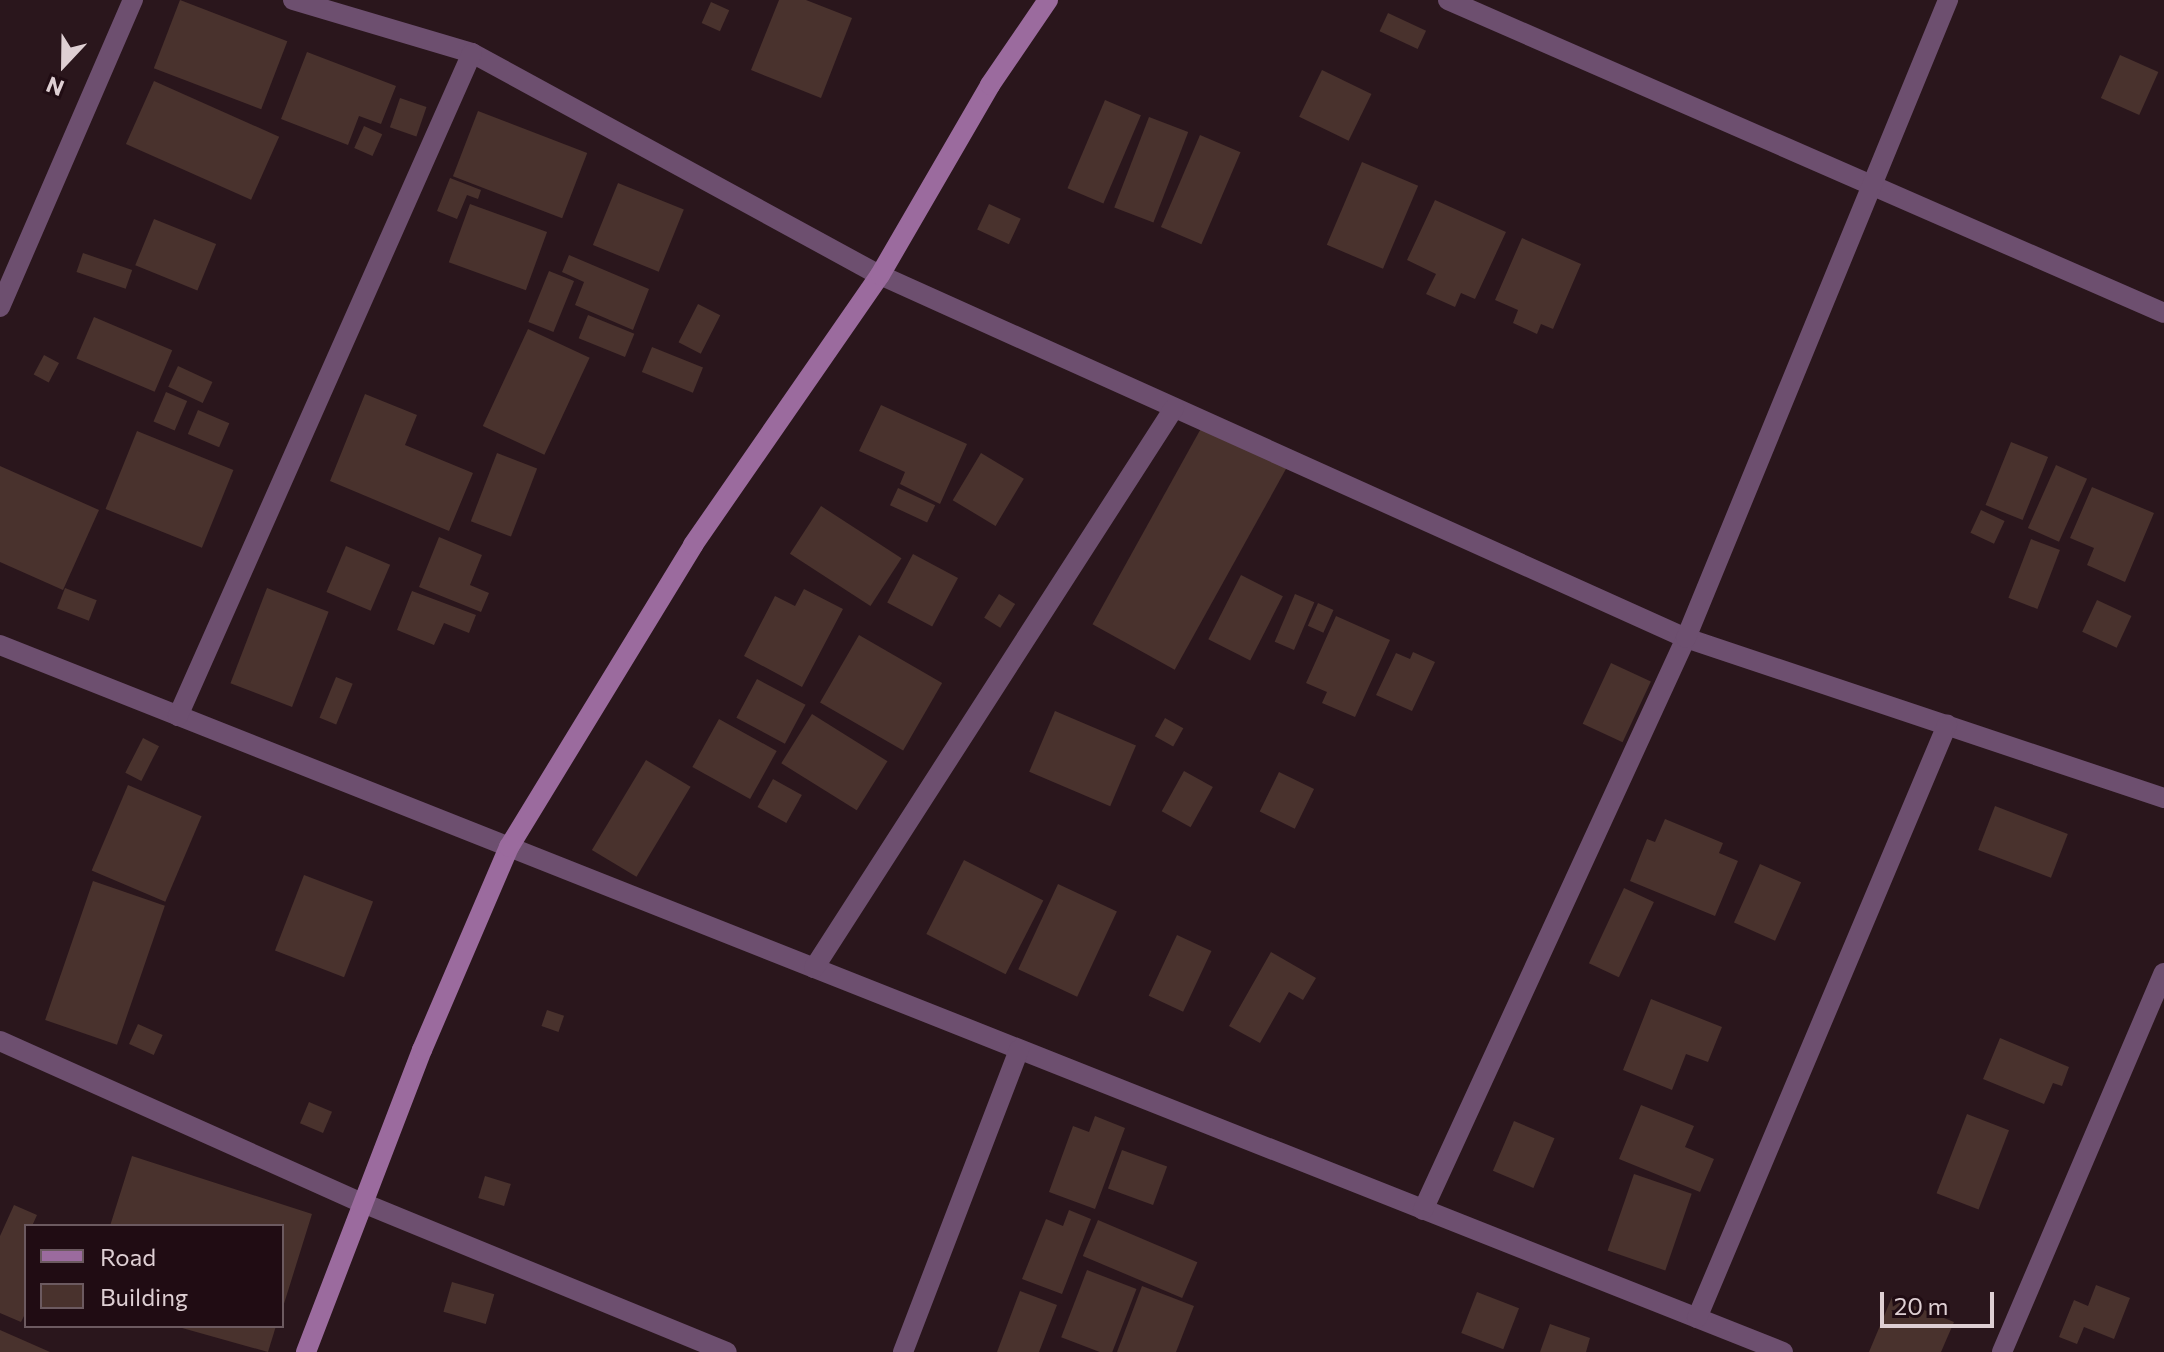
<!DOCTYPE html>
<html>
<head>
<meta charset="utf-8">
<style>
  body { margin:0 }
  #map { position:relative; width:2164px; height:1352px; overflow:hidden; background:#2a161c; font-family:Commissioner,sans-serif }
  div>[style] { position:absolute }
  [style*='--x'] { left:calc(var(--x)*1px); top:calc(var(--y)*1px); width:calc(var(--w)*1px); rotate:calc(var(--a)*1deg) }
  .building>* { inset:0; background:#49322d; transform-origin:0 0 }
  .street>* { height:20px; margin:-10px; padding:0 10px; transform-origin:10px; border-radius:10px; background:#6d4f6f }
  .secondary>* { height:20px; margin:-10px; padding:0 10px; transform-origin:10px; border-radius:10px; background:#9b6b9e }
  span { translate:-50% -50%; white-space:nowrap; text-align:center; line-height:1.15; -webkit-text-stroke:8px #200c13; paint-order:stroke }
  .legend { position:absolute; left:24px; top:1224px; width:260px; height:104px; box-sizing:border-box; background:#200c13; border:2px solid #6c5a60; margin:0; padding:10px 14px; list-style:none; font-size:24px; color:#decfd3 }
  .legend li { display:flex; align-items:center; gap:16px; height:40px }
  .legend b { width:40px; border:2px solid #6c5a60 }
  .north { position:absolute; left:24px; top:24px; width:80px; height:80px; -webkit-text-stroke:6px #200c13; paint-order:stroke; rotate:202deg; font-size:22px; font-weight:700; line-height:32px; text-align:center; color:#decfd3 }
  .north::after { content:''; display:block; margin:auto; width:28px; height:36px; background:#decfd3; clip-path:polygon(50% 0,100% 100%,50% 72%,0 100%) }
  .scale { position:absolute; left:1880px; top:1292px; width:114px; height:36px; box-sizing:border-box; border:4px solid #decfd3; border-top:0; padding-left:10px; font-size:24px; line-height:28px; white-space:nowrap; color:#decfd3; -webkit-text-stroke:6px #200c13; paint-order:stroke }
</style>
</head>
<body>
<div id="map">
  <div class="building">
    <i style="left:180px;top:0;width:115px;height:73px;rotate:21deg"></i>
    <i style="clip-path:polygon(779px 0,806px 0,852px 18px,821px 98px,751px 70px)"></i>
    <i style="left:711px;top:2px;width:20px;height:23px;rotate:24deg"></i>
    <i style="left:1388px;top:13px;width:42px;height:20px;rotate:25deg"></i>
    <i style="clip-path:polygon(307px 52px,396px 86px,381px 124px,359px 116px,348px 145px,281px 119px)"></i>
    <i style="left:2120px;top:55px;width:42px;height:47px;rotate:24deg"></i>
    <i style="left:1322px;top:70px;width:55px;height:52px;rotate:26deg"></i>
    <i style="left:154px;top:81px;width:137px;height:69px;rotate:24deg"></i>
    <i style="left:400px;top:98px;width:28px;height:31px;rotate:19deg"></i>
    <i style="left:1105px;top:100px;width:39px;height:96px;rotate:23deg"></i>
    <i style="left:478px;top:111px;width:117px;height:70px;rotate:21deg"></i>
    <i style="left:1149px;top:117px;width:42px;height:97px;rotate:21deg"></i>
    <i style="left:364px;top:126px;width:20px;height:24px;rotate:24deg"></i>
    <i style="left:1200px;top:135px;width:44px;height:100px;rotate:23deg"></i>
    <i style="left:1362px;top:162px;width:61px;height:90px;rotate:23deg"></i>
    <i style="clip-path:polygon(450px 178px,481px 190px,478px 199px,467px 195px,457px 219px,437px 211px)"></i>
    <i style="left:618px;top:183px;width:71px;height:67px;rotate:22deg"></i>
    <i style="clip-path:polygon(1435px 200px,1506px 232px,1475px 299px,1461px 293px,1455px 307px,1426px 294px,1436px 274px,1407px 260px)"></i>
    <i style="left:470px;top:204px;width:82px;height:62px;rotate:20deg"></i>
    <i style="left:989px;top:204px;width:35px;height:28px;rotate:25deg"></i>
    <i style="left:154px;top:219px;width:67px;height:50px;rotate:22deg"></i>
    <i style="clip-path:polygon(1522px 238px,1581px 264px,1553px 329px,1541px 324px,1537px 334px,1513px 323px,1518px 310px,1495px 300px)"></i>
    <i style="left:83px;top:253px;width:52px;height:20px;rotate:19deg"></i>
    <i style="clip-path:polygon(569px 255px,649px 289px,633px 330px,575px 305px,584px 282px,562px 272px)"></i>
    <i style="left:549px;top:271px;width:27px;height:55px;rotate:22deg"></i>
    <i style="left:698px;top:304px;width:25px;height:43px;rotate:27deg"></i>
    <i style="left:588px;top:315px;width:50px;height:25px;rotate:22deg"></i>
    <i style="left:94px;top:317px;width:85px;height:45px;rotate:23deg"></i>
    <i style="left:528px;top:329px;width:68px;height:107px;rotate:25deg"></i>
    <i style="left:652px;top:347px;width:55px;height:27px;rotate:22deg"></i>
    <i style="left:44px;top:355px;width:17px;height:22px;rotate:28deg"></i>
    <i style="left:178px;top:366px;width:38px;height:23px;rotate:25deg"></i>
    <i style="left:166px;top:392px;width:23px;height:32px;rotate:23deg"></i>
    <i style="clip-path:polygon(365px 394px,417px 415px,405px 445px,473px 473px,449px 531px,330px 481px)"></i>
    <i style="clip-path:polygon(881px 405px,967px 444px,940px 504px,900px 484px,905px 472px,859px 451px)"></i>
    <i style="left:198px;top:410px;width:34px;height:26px;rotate:23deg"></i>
    <i style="left:1204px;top:423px;width:94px;height:230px;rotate:29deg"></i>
    <i style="left:137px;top:431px;width:104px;height:84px;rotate:22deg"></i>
    <i style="left:2011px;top:442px;width:40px;height:68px;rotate:22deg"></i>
    <i style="left:497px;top:453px;width:43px;height:73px;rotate:21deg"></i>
    <i style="left:981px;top:453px;width:50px;height:55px;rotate:31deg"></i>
    <i style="left:2056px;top:465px;width:34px;height:69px;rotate:24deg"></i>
    <i style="clip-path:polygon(0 466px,99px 510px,63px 590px,0 562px)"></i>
    <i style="clip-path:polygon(2092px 487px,2154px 513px,2125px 582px,2087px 565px,2094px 548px,2070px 538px)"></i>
    <i style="left:898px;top:488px;width:41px;height:19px;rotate:25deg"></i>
    <i style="left:821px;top:506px;width:96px;height:57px;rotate:33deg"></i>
    <i style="left:1981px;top:510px;width:26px;height:25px;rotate:25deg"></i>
    <i style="clip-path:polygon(439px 537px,482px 555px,470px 585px,489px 593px,481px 612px,419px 587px)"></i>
    <i style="left:2031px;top:539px;width:31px;height:63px;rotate:21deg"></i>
    <i style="left:346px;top:546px;width:48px;height:50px;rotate:23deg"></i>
    <i style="left:913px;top:554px;width:51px;height:55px;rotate:28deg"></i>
    <i style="left:1241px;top:575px;width:47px;height:72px;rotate:27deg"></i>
    <i style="left:65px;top:588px;width:34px;height:22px;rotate:21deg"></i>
    <i style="left:267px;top:588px;width:66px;height:102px;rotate:21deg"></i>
    <i style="clip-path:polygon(804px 589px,843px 609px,802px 687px,744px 656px,775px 596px,795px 606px)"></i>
    <i style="clip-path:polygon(412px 591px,476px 615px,469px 633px,444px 623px,434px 645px,397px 630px)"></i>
    <i style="left:999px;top:594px;width:19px;height:28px;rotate:32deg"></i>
    <i style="left:1295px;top:594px;width:21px;height:52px;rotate:23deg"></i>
    <i style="left:2097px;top:600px;width:38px;height:35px;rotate:25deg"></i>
    <i style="left:1318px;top:603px;width:17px;height:25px;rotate:24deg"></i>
    <i style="clip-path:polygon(1336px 616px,1390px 640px,1355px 717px,1322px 703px,1327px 692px,1306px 683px)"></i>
    <i style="left:859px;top:635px;width:96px;height:78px;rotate:30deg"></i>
    <i style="clip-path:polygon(1413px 652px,1435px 662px,1412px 711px,1376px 695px,1396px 653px,1410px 659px)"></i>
    <i style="left:1611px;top:663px;width:44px;height:67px;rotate:25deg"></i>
    <i style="left:336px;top:677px;width:18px;height:44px;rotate:22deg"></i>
    <i style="left:757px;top:679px;width:55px;height:44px;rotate:28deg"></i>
    <i style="left:1055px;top:711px;width:88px;height:66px;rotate:23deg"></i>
    <i style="left:812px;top:714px;width:89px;height:58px;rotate:32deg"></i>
    <i style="left:1165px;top:718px;width:21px;height:21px;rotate:29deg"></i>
    <i style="left:719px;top:719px;width:66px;height:55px;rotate:29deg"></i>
    <i style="left:143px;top:738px;width:18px;height:39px;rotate:27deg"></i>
    <i style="left:646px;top:760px;width:52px;height:105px;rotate:31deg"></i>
    <i style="left:1184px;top:771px;width:33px;height:46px;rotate:29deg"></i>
    <i style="left:1279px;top:772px;width:39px;height:44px;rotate:26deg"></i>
    <i style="left:773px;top:779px;width:33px;height:32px;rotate:29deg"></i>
    <i style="left:128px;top:785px;width:80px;height:93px;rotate:23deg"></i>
    <i style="left:1995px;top:806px;width:78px;height:47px;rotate:21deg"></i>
    <i style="clip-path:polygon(1665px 819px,1723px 843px,1719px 853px,1738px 861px,1715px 916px,1630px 881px,1647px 839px,1655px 842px)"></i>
    <i style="left:964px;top:860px;width:89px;height:83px;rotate:27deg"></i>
    <i style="left:1760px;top:864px;width:45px;height:64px;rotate:24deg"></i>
    <i style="left:304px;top:875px;width:74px;height:81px;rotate:21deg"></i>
    <i style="left:93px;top:881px;width:76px;height:147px;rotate:19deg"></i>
    <i style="left:1058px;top:884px;width:65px;height:94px;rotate:25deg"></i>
    <i style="left:1624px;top:888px;width:33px;height:83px;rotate:25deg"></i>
    <i style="left:1177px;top:935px;width:38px;height:67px;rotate:25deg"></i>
    <i style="clip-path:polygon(1271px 952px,1316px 978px,1303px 1000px,1289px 992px,1260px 1043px,1229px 1026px)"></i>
    <i style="clip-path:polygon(1651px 999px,1722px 1027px,1708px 1062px,1686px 1054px,1672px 1090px,1623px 1070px)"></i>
    <i style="left:547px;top:1010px;width:18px;height:17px;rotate:19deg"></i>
    <i style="left:138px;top:1024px;width:27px;height:22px;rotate:24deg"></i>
    <i style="clip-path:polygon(2000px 1038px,2069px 1067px,2062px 1086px,2053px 1083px,2044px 1104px,1983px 1079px)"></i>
    <i style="left:309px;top:1102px;width:25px;height:23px;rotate:23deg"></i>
    <i style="clip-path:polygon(1641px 1105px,1694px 1126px,1685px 1147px,1714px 1159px,1700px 1192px,1619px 1159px)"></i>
    <i style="left:1967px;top:1114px;width:45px;height:85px;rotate:21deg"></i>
    <i style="clip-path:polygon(1095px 1116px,1125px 1128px,1095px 1209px,1049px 1192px,1073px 1126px,1089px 1132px)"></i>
    <i style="left:1514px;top:1121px;width:44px;height:54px;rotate:23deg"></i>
    <i style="left:1122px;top:1150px;width:48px;height:41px;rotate:20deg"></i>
    <i style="clip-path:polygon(132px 1156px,312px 1214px,283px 1307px,282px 1226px,110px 1226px)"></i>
    <i style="left:1634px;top:1174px;width:61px;height:81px;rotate:19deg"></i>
    <i style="left:485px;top:1176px;width:27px;height:23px;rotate:17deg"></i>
    <i style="clip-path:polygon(14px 1205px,37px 1215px,32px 1226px,26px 1226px,26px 1312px,21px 1322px,0 1313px,0 1236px)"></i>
    <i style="clip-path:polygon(1069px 1210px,1091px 1219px,1062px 1294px,1022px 1279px,1046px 1219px,1063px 1226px)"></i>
    <i style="left:1098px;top:1220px;width:108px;height:39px;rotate:23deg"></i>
    <i style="left:1087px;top:1270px;width:53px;height:72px;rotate:21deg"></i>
    <i style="left:452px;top:1282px;width:44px;height:31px;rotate:16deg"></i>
    <i style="clip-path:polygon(2096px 1285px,2130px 1298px,2114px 1339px,2084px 1327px,2077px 1344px,2059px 1337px,2074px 1300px,2088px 1306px)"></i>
    <i style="clip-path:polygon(1142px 1286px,1194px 1306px,1176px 1352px,1117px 1352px)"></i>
    <i style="clip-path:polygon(1020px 1291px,1057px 1305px,1039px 1352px,997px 1352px)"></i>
    <i style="left:1477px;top:1292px;width:45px;height:44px;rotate:21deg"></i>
    <i style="clip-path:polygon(1892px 1297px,1954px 1322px,1941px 1352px,1869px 1352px)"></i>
    <i style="clip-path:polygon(1550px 1324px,1590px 1338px,1586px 1352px,1540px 1352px)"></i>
    <i style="clip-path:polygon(175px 1326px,276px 1326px,268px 1352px)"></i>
    <i style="clip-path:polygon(0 1330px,50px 1352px,0 1352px)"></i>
  </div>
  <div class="street">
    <i style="--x:293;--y:0;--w:187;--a:16.5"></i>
    <i style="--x:472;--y:53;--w:464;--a:28.6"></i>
    <i style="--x:880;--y:275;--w:884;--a:24.25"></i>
    <i style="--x:1686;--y:638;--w:504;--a:18.51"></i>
    <i style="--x:1448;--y:0;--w:781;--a:23.61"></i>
    <i style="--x:0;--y:307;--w:335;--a:-66.6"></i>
    <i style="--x:0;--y:645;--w:1918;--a:21.63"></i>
    <i style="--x:178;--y:716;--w:725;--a:-66.09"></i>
    <i style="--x:814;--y:968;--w:666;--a:-57.26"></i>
    <i style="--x:0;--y:1041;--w:398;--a:24.1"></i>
    <i style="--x:363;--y:1203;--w:393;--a:22.3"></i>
    <i style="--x:1423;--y:1210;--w:630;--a:-65.31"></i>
    <i style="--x:1686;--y:638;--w:690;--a:-67.67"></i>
    <i style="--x:1697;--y:1318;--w:644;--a:-67.14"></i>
    <i style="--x:903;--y:1352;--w:324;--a:-69"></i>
    <i style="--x:2002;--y:1352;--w:412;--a:-66.9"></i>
  </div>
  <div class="secondary">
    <i style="--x:306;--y:1352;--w:324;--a:-69"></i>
    <i style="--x:422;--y:1050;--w:221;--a:-66.8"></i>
    <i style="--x:509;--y:847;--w:354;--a:-58.6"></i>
    <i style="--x:693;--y:545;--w:328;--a:-55.3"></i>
    <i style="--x:880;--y:275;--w:220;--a:-59.9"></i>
    <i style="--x:990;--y:85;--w:103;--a:-55.7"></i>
  </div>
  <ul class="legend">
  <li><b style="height:10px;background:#9b6b9e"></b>Road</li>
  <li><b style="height:22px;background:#49322d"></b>Building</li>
  </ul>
  <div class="north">N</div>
  <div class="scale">20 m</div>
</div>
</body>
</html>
